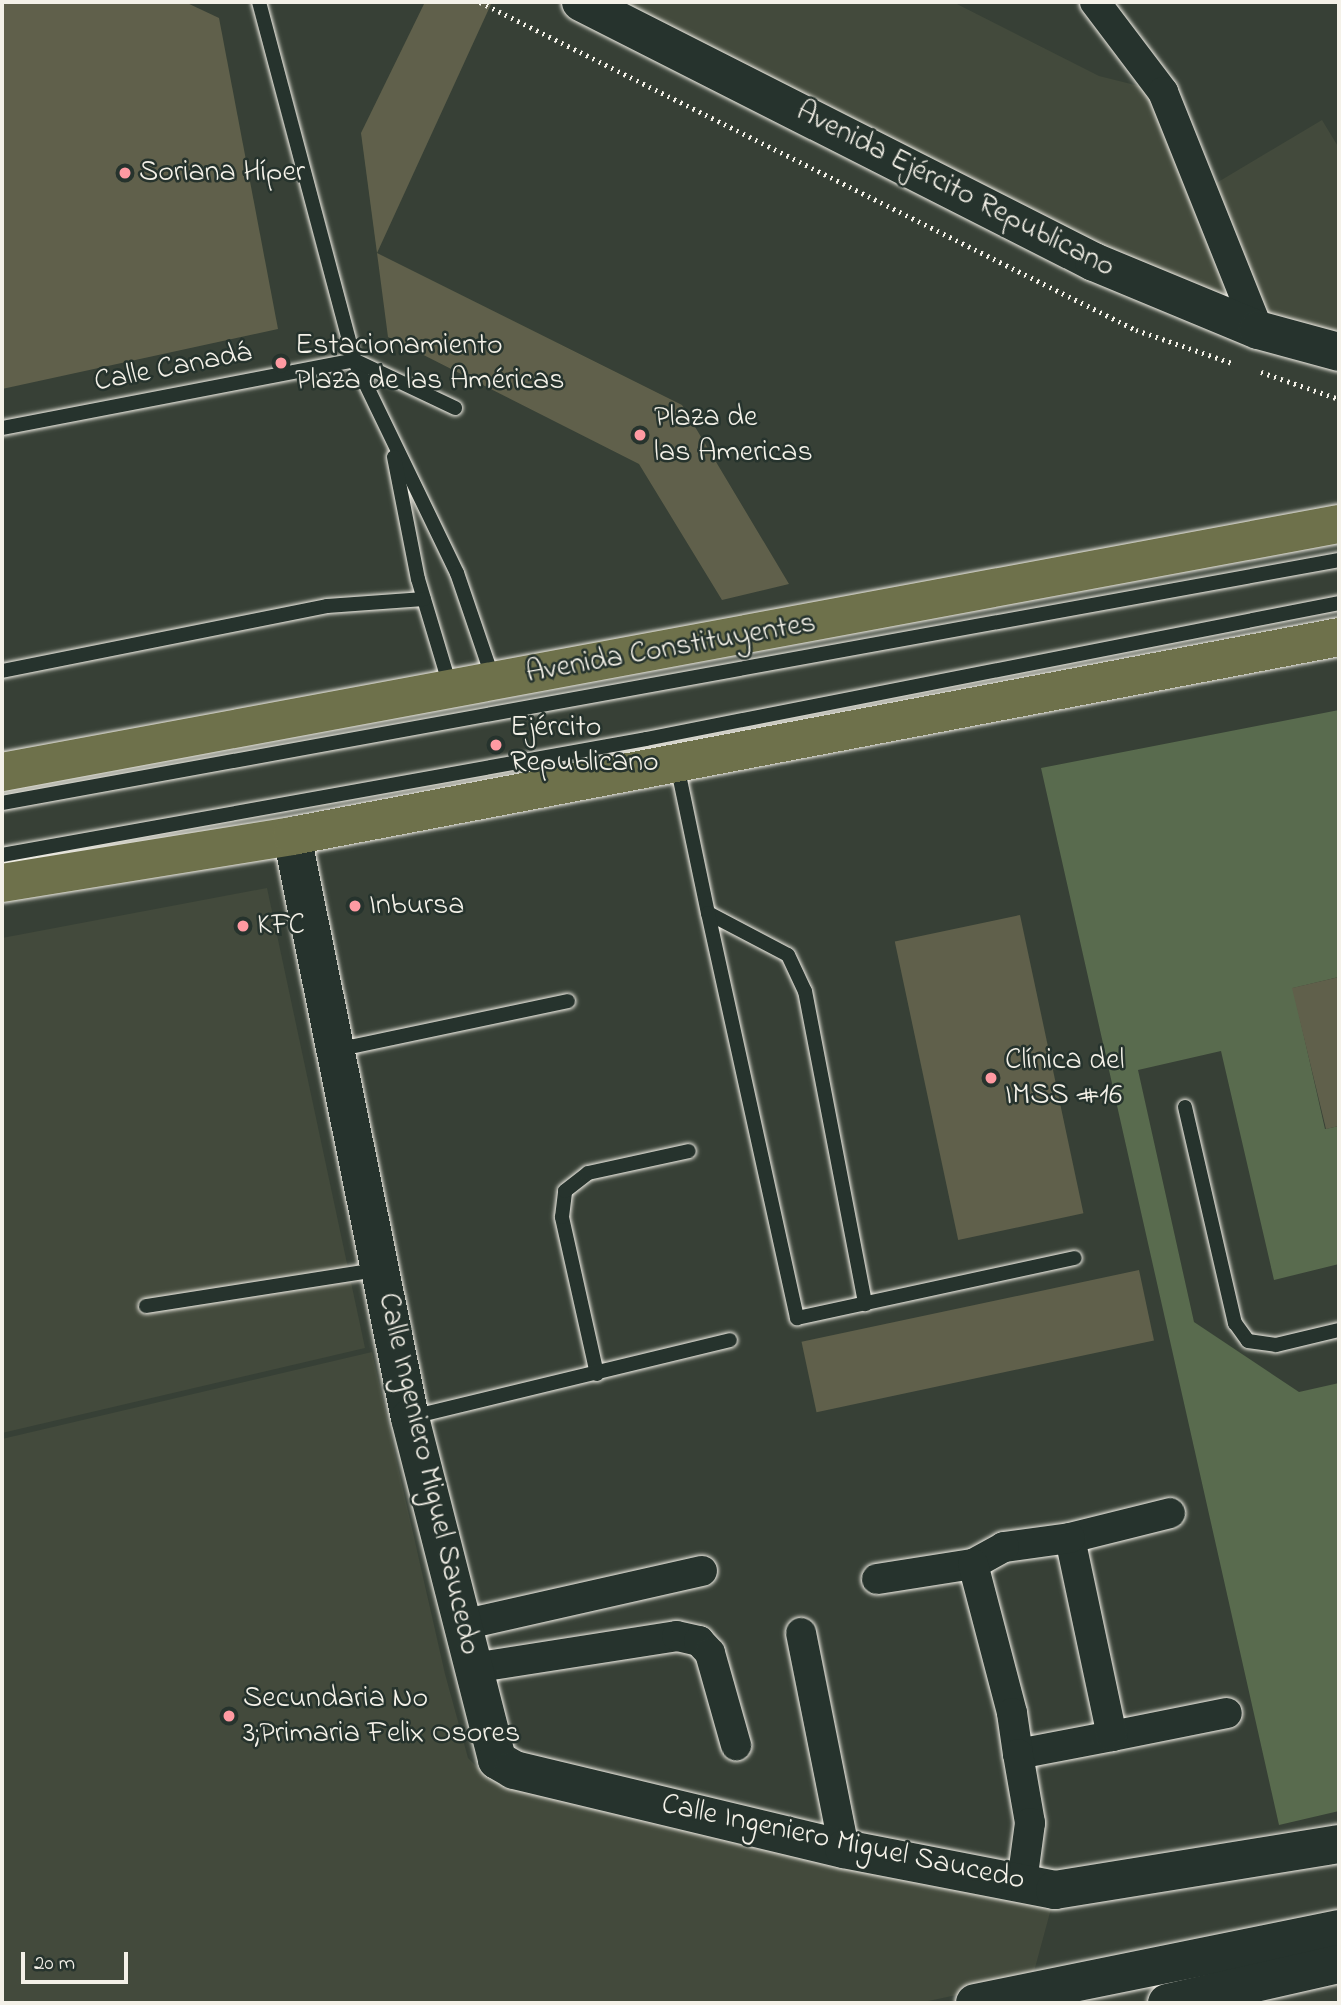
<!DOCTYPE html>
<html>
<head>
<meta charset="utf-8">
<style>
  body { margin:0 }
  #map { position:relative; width:1341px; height:2005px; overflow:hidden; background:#374036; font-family:"Indie Flower",sans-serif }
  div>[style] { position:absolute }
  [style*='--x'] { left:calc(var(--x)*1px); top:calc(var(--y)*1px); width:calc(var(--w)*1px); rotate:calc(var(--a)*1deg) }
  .built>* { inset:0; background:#434a3c }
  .green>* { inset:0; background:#596b4e }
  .building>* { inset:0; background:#60604b; transform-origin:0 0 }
  .path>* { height:4.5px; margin-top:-2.25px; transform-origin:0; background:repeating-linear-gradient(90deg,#f4f1e8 0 2px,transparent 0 7px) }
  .roads { filter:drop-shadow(0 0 2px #f4f1e8) drop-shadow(0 0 2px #f4f1e8) }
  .lane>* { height:14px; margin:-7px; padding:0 7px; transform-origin:7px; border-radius:7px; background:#26332d }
  .street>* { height:30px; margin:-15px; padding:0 15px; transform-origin:15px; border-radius:15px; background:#26332d }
  .secondary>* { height:38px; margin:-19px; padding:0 19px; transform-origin:19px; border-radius:19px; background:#26332d }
  .primary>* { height:38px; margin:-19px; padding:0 19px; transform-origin:19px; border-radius:19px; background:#6e714b }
  .dots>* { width:19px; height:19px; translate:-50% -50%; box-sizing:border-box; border:4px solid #26332d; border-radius:50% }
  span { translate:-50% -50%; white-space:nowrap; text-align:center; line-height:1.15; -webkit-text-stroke:5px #26332d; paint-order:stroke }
  .poi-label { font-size:30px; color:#f4f1e8 }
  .left { translate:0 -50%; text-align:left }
  .street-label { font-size:30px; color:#f4f1e8 }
  .frame { position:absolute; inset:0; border:4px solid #f4f1e8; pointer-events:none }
  .scale { position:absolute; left:21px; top:1952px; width:107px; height:32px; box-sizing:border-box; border:4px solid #f4f1e8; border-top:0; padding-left:9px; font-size:21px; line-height:24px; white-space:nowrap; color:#f4f1e8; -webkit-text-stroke:5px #26332d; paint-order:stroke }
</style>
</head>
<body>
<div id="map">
  <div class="built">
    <i style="clip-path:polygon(581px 2px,953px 2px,1099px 76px,1163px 92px,1203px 191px,1322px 120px,1339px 148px,1339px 352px,1258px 330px)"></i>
    <i style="clip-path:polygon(267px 888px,365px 1348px,2px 1433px,2px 938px)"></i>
    <i style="clip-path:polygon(372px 1352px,445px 1674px,468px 1758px,485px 1775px,1052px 1905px,1032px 1979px,919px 2003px,2px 2003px,2px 1439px)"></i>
  </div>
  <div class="green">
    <i style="clip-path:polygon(1339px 710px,1339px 977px,1293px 988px,1325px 1129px,1339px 1126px,1339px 1264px,1274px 1280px,1221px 1051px,1138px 1070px,1194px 1322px,1299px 1392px,1339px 1383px,1339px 1811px,1279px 1825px,1041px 768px)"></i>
  </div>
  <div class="building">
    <i style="clip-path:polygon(2px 2px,185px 2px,219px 18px,278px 329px,2px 389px)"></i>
    <i style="clip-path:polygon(425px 2px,492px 2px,377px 253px,361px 133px)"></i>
    <i style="clip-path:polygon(377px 253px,682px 405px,789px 584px,722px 600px,639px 464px,388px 337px)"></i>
    <i style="left:1020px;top:915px;width:305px;height:128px;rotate:78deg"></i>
    <i style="clip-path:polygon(1339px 977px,1339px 1126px,1326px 1129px,1292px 988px)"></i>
    <i style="left:1139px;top:1270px;width:72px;height:345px;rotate:78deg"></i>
  </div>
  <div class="path">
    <i style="--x:480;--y:2;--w:733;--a:26.57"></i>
    <i style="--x:1136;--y:330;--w:102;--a:19"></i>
    <i style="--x:1261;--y:372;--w:83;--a:19.1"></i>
  </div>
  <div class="roads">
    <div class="lane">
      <i style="--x:259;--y:2;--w:370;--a:75.1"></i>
      <i style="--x:354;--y:360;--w:237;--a:64.2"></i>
      <i style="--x:457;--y:573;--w:112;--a:71.2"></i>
      <i style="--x:354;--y:360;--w:112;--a:25.4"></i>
      <i style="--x:2;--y:428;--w:359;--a:-10.9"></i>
      <i style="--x:394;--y:457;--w:124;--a:78.9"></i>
      <i style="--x:418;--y:579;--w:115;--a:73.3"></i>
      <i style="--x:2;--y:671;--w:331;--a:-11.3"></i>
      <i style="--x:327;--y:606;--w:97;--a:-4.1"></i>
      <i style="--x:677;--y:765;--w:151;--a:78.2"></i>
      <i style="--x:708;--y:913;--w:90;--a:27.7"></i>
      <i style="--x:788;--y:955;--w:40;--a:65"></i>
      <i style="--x:805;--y:991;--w:319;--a:79.1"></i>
      <i style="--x:2;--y:803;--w:1359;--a:-10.3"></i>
      <i style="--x:2;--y:855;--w:654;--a:-10.21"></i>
      <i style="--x:646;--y:739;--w:706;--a:-11.1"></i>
      <i style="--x:708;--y:913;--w:415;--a:77.6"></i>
      <i style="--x:797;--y:1318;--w:284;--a:-12.2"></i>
      <i style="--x:336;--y:1050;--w:237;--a:-11.9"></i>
      <i style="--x:1185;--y:1107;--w:222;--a:77"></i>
      <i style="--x:1235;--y:1323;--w:22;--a:54"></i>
      <i style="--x:1248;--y:1341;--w:28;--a:8"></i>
      <i style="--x:1276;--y:1345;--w:65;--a:-13.4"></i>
      <i style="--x:146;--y:1306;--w:234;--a:-8.9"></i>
      <i style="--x:597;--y:1374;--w:161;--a:-102.6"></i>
      <i style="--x:562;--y:1217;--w:26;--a:-83"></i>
      <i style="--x:565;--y:1191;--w:29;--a:-38"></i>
      <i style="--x:588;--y:1173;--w:103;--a:-12.3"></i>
      <i style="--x:412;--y:1417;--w:327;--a:-13.6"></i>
    </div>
    <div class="street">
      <i style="--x:1095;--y:2;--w:113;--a:52.9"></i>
      <i style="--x:1163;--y:92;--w:256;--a:68.2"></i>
      <i style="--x:1070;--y:1538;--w:103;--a:-14"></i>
      <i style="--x:877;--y:1579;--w:97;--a:-8.9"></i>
      <i style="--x:462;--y:1625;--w:246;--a:-12.7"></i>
      <i style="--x:801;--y:1633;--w:220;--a:78.7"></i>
      <i style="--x:473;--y:1668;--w:206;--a:-8.9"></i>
      <i style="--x:677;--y:1636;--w:23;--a:13"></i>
      <i style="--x:699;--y:1641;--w:16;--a:47"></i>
      <i style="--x:710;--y:1653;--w:96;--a:74.2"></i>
      <i style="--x:1112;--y:1736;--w:117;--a:-11.3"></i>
      <i style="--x:1018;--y:1754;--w:96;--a:-10.8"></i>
      <i style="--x:1112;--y:1736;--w:202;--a:-102"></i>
      <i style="--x:1070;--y:1538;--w:67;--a:172.2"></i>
      <i style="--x:1004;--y:1547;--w:35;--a:151"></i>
      <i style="--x:973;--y:1564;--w:154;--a:75.3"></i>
      <i style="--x:1012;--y:1713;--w:41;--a:81.7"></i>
      <i style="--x:1018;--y:1754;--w:70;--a:80.1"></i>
      <i style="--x:1030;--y:1823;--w:60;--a:97.7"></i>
    </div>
    <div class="secondary">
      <i style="--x:581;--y:2;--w:575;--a:26.88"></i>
      <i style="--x:1094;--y:262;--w:178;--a:22.5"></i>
      <i style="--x:1258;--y:330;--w:84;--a:15.2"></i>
      <i style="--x:292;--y:836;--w:594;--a:78.54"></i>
      <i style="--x:410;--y:1418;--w:353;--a:75.7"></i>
      <i style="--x:497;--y:1760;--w:20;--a:30"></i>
      <i style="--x:514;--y:1770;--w:339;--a:13.5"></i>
      <i style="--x:844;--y:1849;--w:215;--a:11"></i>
      <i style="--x:1055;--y:1890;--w:288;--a:-9.2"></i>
      <i style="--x:975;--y:2003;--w:371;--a:-11.5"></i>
      <i style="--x:1167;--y:2003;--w:176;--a:-12.8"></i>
    </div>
    <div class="primary">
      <i style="--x:2;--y:772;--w:1360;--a:-10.51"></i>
      <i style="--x:2;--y:883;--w:294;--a:-9.2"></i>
      <i style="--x:292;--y:836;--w:1066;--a:-10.76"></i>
    </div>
  </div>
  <div class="dots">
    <i style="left:125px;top:173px;background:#ff9aa2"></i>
    <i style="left:281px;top:363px;background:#ff9aa2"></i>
    <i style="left:640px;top:435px;background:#ff9aa2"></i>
    <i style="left:496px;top:745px;background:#ff9aa2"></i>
    <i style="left:355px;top:906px;background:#ff9aa2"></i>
    <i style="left:243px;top:926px;background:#ff9aa2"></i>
    <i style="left:991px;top:1078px;background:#ff9aa2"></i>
    <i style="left:229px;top:1716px;background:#ff9aa2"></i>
  </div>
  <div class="poi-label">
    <span class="left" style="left:139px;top:173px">Soriana Híper</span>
    <span class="left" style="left:295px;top:363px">Estacionamiento<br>Plaza de las Américas</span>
    <span class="left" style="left:654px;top:435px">Plaza de<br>las Americas</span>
    <span class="left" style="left:510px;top:745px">Ejército<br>Republicano</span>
    <span class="left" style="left:369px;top:906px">Inbursa</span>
    <span class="left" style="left:257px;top:926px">KFC</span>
    <span class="left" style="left:1005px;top:1078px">Clínica del<br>IMSS #16</span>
    <span class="left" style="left:243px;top:1716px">Secundaria No<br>3;Primaria Felix Osores</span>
  </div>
  <div class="street-label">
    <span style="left:955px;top:190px;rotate:27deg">Avenida Ejército Republicano</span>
    <span style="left:173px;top:368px;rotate:-11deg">Calle Canadá</span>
    <span style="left:671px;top:649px;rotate:-10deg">Avenida Constituyentes</span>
    <span style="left:428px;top:1474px;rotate:77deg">Calle Ingeniero Miguel Saucedo</span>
    <span style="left:843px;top:1843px;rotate:12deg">Calle Ingeniero Miguel Saucedo</span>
  </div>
  <div class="frame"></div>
  <div class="scale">20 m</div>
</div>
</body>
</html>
